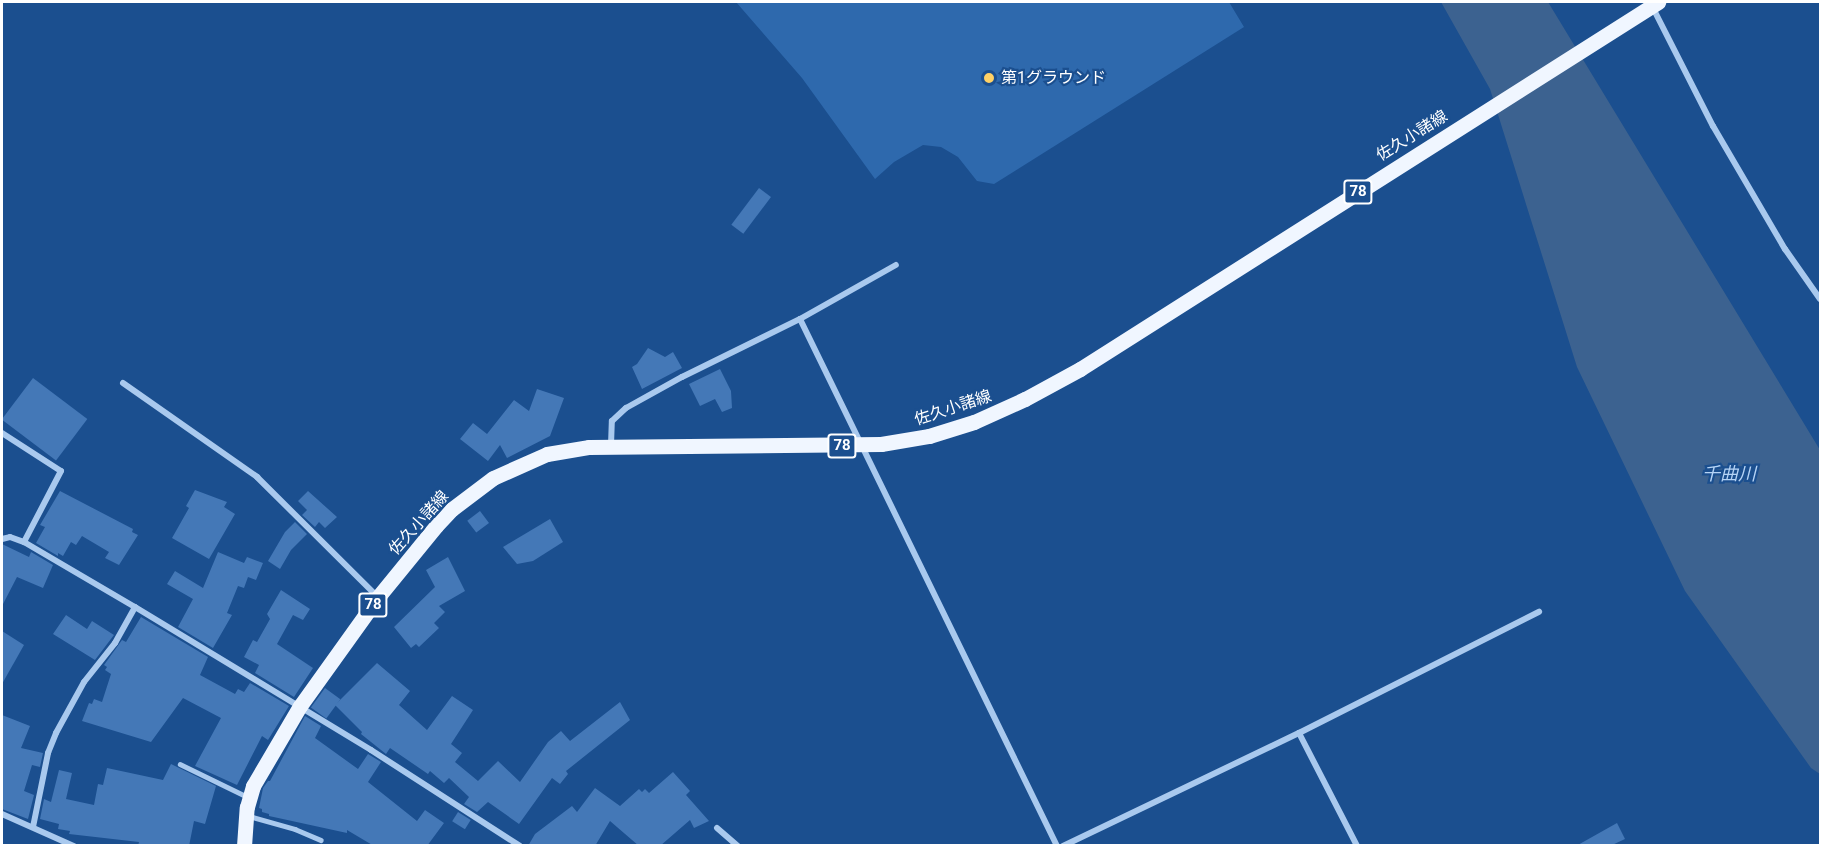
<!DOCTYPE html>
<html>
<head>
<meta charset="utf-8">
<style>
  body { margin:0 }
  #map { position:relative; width:1822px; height:847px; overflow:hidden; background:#1b4f8f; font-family:Roboto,"Noto Sans JP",sans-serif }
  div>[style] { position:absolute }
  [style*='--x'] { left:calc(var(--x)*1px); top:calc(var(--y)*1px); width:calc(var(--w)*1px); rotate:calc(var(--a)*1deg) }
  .green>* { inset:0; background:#2e69ad }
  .water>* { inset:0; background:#3c6290 }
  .building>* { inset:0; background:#4478b7; transform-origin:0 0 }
  .service>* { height:4.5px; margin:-2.25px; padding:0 2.25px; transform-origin:2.25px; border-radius:2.25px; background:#a9c9ee }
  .minor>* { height:6px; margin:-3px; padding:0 3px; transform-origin:3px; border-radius:3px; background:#a9c9ee }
  .primary>* { height:15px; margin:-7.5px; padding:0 7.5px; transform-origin:7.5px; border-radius:7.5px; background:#f0f6ff }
  .dots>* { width:16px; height:16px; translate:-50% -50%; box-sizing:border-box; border:3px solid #1b4f8f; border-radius:50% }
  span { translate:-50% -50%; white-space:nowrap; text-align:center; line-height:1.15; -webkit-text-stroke:4.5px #1b4f8f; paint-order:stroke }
  .shield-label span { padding:2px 4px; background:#1b4f8f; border:2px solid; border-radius:4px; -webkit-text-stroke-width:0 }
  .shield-label { font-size:15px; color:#fff; font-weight:700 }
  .poi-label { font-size:16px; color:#fff }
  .left { translate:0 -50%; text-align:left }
  .street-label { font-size:16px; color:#fff }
  .water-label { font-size:18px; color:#b5d3f5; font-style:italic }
  .frame { position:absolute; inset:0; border:3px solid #fff; pointer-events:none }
</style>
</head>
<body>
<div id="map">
  <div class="green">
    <i style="clip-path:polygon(736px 2px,1229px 2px,1244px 27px,994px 184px,977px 181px,958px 157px,941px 147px,923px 145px,894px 162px,875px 179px,802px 78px)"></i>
  </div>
  <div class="water">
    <i style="clip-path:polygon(1441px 2px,1548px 2px,1820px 450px,1820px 774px,1811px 768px,1685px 591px,1577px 367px,1490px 89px)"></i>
  </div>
  <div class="building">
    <i style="left:759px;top:188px;width:15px;height:46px;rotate:37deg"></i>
    <i style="clip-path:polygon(648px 348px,665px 357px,673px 352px,682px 368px,642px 389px,632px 367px,637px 364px)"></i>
    <i style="clip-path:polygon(720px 369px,731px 391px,732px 408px,722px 412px,715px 399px,700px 406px,689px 384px)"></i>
    <i style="left:33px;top:378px;width:68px;height:52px;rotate:37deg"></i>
    <i style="clip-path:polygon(537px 389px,564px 398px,550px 436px,507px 458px,500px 445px,488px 461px,460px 439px,473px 423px,487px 434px,514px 400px,529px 411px)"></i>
    <i style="clip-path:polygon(195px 490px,227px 502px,224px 507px,235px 514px,209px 559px,172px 538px,189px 508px,186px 506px)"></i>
    <i style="clip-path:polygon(60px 491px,133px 529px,132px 532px,138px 535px,119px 565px,105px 558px,109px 552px,82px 536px,76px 545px,71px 542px,63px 556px,58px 553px,58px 556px,36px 543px,45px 527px,40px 525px)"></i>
    <i style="clip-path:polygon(308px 491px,337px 517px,325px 528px,319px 522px,315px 527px,302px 515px,307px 510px,298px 501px)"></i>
    <i style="left:480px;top:511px;width:15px;height:16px;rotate:53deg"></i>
    <i style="clip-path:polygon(550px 519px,563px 542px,533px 561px,517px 564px,503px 547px)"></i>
    <i style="clip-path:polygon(295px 522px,307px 534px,291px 550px,280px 569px,268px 561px,285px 532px)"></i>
    <i style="clip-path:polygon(2px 544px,29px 557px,31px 552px,53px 565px,43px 588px,17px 577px,2px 606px)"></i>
    <i style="clip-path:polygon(218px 552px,244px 563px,247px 557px,263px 563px,256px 580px,248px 577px,244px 588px,238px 586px,227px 613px,232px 615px,213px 648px,178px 627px,193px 599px,167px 584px,175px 571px,203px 588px)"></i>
    <i style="clip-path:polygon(448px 557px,465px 591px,439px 606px,445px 612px,434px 623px,439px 628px,419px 647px,416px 644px,411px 648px,394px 627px,435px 587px,426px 570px)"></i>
    <i style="clip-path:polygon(281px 590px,310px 609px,303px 620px,293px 615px,277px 644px,313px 668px,294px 697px,255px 673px,259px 665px,244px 657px,253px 640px,257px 642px,270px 619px,267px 614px)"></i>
    <i style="clip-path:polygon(66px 615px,87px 629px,92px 621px,114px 635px,95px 660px,53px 634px)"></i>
    <i style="clip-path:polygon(141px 617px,208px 657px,200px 675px,235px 694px,238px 689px,244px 692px,250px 683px,289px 706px,268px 740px,262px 736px,237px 785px,195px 766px,221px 718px,183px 698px,151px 742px,82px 721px,89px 703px,92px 704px,94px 699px,102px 702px,111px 674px,105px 670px,107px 667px,104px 665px,122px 640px,126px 642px)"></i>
    <i style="clip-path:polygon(2px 631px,24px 645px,2px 684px)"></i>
    <i style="clip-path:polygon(377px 663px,410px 691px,399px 705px,427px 730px,452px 696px,473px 710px,451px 744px,462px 753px,455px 762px,478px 781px,498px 761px,520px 782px,548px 742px,561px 731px,570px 741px,620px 702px,630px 720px,566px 771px,568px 774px,560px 784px,552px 778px,519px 824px,488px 802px,477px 812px,464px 804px,469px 797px,449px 778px,444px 783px,430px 771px,428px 774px,390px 748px,386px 754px,361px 734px,362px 732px,335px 705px)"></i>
    <i style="left:325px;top:688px;width:19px;height:24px;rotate:36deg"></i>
    <i style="clip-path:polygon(2px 715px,30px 726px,21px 748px,43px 753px,40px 767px,32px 765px,24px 791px,34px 795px,28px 819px,2px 809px)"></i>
    <i style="clip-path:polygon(305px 716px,321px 726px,315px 738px,358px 769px,368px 754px,381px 762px,368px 782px,417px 821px,425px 810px,444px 823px,427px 846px,374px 846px,347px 830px,347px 833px,269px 816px,269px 814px,262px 812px,262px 809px,259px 808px,263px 788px,268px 781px,270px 781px)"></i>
    <i style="clip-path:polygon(171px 764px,216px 786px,205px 824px,194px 821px,189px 846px,138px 846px,139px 842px,69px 834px,70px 831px,58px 829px,59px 824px,40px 819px,44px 799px,51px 802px,59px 770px,72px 773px,66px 799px,94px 805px,98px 784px,103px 785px,107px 768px,163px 780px)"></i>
    <i style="clip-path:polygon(673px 772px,690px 791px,686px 795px,709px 821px,694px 828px,690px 820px,660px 846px,639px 846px,610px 821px,595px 846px,528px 846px,535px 834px,572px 806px,577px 812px,595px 788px,620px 806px,639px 789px,642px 792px,645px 789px,649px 793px)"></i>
    <i style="left:458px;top:812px;width:15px;height:11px;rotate:32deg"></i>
    <i style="clip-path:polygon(1617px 823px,1625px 839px,1610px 846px,1576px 846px)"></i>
  </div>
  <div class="service">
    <i style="--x:180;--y:764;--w:76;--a:25.9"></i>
    <i style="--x:249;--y:816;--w:48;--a:15.8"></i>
    <i style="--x:295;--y:829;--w:28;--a:23"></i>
  </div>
  <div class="minor">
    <i style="--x:1652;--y:6;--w:135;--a:63.1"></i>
    <i style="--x:1713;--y:126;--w:143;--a:59.7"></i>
    <i style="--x:1785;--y:249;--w:61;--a:55"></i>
    <i style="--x:800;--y:319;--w:586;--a:64"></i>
    <i style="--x:123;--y:383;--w:164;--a:35"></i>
    <i style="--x:257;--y:477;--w:169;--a:44.8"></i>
    <i style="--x:2;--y:433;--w:70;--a:32.8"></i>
    <i style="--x:61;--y:471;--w:80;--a:117.5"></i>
    <i style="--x:611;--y:445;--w:24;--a:-88"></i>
    <i style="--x:612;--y:421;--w:19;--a:-43"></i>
    <i style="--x:626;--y:408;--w:64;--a:-29"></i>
    <i style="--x:682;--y:377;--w:131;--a:-26.2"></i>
    <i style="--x:800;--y:319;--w:110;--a:-29.4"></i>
    <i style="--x:2;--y:539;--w:8;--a:-14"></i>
    <i style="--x:10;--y:537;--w:15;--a:20"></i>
    <i style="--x:24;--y:542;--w:129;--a:30.4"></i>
    <i style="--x:135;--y:607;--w:276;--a:31.2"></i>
    <i style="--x:371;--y:750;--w:177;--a:32.8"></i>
    <i style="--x:1299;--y:733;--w:127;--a:62.8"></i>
    <i style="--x:2;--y:814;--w:79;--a:24"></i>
    <i style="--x:33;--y:827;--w:76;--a:-78.5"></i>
    <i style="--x:48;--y:753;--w:22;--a:-68"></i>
    <i style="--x:56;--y:733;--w:58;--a:-61.2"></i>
    <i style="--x:84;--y:682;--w:50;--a:-51.5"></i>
    <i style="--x:115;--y:643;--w:41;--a:-60.9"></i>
    <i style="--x:717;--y:828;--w:28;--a:41"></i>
    <i style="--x:1063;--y:846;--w:262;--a:-25.6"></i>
    <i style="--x:1299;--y:733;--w:269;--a:-26.8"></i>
  </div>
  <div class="primary">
    <i style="--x:244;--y:846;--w:39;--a:-86"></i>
    <i style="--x:247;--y:807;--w:22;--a:-74"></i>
    <i style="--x:253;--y:786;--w:93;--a:-59.6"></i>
    <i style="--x:300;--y:706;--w:134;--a:-54.4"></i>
    <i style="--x:378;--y:597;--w:92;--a:-50.8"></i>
    <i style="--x:436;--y:526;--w:23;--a:-47"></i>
    <i style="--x:452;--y:509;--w:51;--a:-37.1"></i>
    <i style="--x:493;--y:478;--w:59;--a:-24"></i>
    <i style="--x:547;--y:454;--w:43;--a:-9.5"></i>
    <i style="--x:589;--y:447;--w:292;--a:-0.6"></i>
    <i style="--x:881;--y:444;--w:49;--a:-9.5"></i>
    <i style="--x:929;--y:436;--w:47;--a:-17.3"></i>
    <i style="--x:974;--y:422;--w:56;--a:-24.3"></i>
    <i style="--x:1025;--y:399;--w:63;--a:-28.6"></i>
    <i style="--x:1080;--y:369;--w:685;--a:-32.41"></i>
  </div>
  <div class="dots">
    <i style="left:989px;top:78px;background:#ffd166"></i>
  </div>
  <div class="shield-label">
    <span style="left:1358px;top:192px">78</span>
    <span style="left:842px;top:446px">78</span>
    <span style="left:373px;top:605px">78</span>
  </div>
  <div class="poi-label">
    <span class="left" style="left:1001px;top:78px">第1グラウンド</span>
  </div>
  <div class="street-label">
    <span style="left:1412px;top:136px;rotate:-32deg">佐久小諸線</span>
    <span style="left:953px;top:408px;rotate:-18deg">佐久小諸線</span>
    <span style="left:419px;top:523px;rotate:-48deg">佐久小諸線</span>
  </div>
  <div class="water-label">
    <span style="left:1729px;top:474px">千曲川</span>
  </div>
  <div class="frame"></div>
</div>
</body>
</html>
